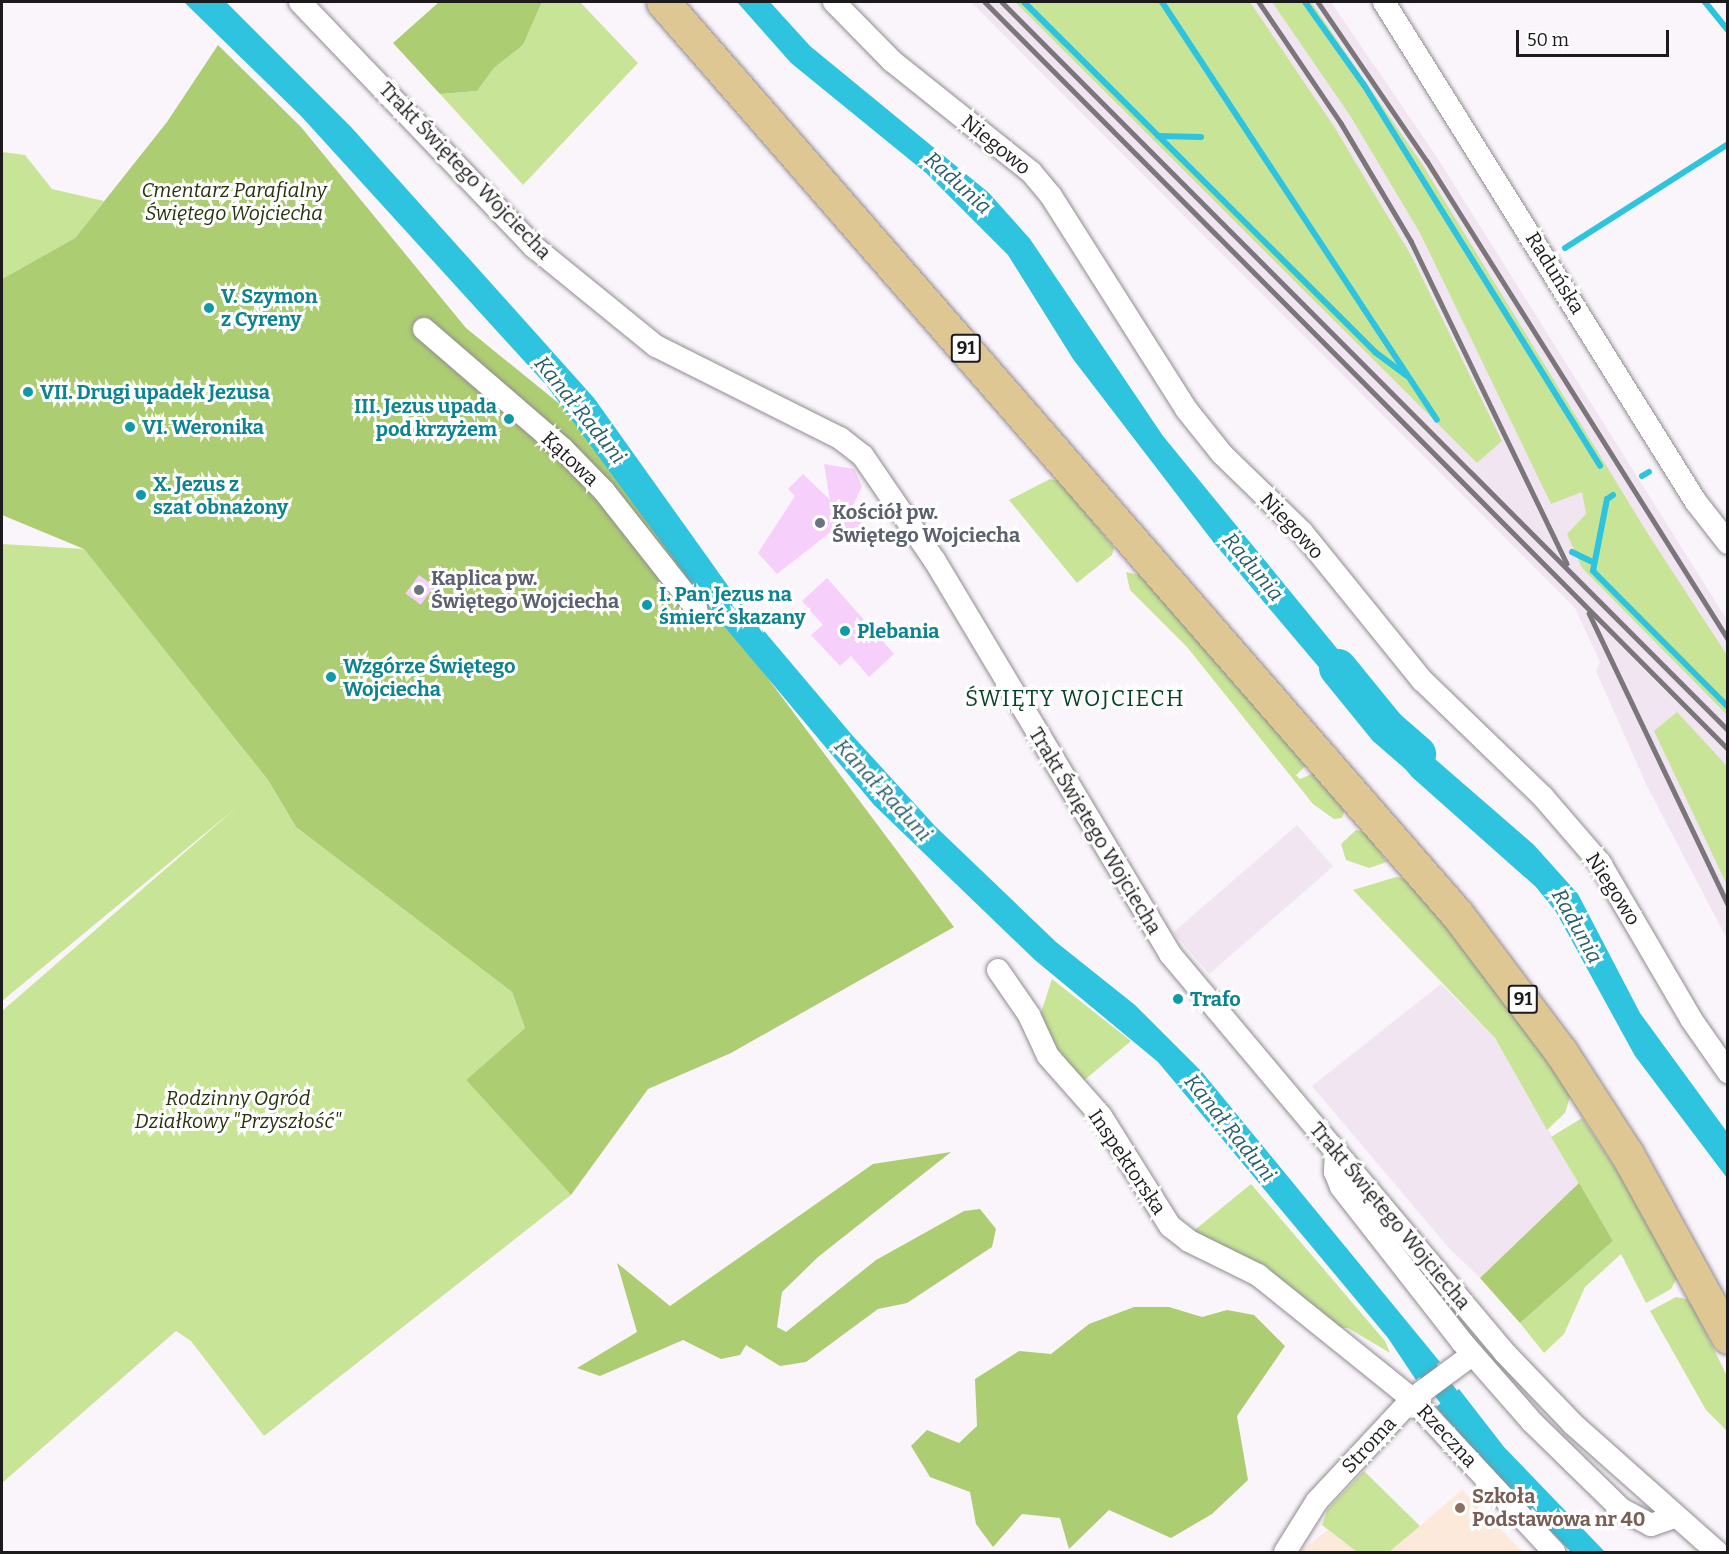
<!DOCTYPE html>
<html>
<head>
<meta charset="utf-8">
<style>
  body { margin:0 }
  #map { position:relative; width:1729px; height:1554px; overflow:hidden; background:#faf4fb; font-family:Bitter,serif }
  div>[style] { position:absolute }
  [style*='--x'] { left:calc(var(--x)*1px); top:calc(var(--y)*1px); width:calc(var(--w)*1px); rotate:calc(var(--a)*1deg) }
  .built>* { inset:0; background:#f1e5f2; transform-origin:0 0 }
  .education>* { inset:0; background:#fce9d9 }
  .green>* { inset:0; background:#c8e597 }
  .forest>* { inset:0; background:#adcd72 }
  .water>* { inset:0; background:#2ec3df }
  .stream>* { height:6px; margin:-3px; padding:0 3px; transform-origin:3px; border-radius:3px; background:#2ec3df }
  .canal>* { height:21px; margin:-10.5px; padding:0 10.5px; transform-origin:10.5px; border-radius:10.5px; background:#2ec3df }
  .river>* { height:38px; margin:-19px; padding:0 19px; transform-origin:19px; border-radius:19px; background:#2ec3df }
  .building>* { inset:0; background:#f7cffb; transform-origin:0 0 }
  .roads { filter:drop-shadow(0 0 2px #908b91) drop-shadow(0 0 2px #908b91) }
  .street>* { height:22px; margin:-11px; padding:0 11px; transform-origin:11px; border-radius:11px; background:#fff }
  .primary>* { height:33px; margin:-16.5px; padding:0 16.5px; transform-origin:16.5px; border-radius:16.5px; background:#dfc794 }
  .rail>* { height:4.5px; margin:-2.25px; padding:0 2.25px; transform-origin:2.25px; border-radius:2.25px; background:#7a767a }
  .dots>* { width:16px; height:16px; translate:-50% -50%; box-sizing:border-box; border:3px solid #fff; border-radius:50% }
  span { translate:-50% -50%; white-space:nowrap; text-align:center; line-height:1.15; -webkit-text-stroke:6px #fff; paint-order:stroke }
  .shield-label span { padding:2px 4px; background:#fff; border:2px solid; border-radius:4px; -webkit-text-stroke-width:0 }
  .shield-label { font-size:18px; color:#1c1a1c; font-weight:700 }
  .street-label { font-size:20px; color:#1c1a1c }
  .park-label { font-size:20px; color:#26320b; font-style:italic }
  .culture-label { font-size:20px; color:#0d838f; font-weight:700 }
  .left { translate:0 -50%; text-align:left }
  .right { translate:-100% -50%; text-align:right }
  .worship-label { font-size:20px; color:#5b616d; font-weight:700 }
  .education-label { font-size:20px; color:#785e54; font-weight:700 }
  .water-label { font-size:21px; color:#245d69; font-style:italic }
  .quarter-label { font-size:22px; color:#064426; letter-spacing:1.5px }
  .frame { position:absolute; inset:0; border:3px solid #1c1a1c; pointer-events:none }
  .scale { position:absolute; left:1516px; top:30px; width:153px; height:27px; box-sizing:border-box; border:3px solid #1c1a1c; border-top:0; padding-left:8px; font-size:18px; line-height:21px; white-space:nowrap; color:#1c1a1c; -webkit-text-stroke:4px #fff; paint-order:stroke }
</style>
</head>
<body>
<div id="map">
  <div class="built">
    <i style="clip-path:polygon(971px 2px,1331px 2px,1436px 156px,1727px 620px,1727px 939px,1647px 786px,1596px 671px,1600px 662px,1575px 608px)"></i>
    <i style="left:1297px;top:825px;width:55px;height:164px;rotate:49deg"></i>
    <i style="clip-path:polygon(1441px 984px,1495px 1038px,1579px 1183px,1480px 1278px,1448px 1247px,1312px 1086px)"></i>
  </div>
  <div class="education">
    <i style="clip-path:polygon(1462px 1490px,1523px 1552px,1389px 1552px,1420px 1526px)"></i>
    <i style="clip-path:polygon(1328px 1530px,1357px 1552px,1299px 1552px)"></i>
  </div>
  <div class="green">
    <i style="clip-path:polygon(542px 2px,580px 2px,638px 63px,523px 185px,440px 94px,477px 91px,494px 68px,523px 45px)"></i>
    <i style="clip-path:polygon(1015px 2px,1250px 2px,1335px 128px,1412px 257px,1502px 441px,1477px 463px)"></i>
    <i style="clip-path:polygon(1272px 2px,1311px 2px,1422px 164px,1648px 534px,1727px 655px,1727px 715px,1582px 568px,1567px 534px,1586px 514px,1582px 492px,1551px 504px,1420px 233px,1351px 117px)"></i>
    <i style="clip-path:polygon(2px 152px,25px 155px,52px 189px,104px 201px,75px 238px,2px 279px)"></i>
    <i style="clip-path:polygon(1050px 479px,1060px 481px,1114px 548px,1112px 555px,1077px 583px,1009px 500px)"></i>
    <i style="clip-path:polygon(2px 544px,84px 549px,268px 780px,296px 827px,512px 992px,525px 1028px,466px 1080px,571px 1195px,264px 1436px,191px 1341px,176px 1331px,2px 1483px,2px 1011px,237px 807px,2px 1001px)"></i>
    <i style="clip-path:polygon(1126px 572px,1143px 576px,1307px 765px,1296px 775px,1300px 779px,1314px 773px,1345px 809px,1342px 818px,1334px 819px,1313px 804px,1187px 647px,1130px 590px)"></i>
    <i style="clip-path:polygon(1677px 712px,1727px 766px,1727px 885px,1654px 731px)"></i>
    <i style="clip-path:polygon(1356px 830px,1365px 832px,1387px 862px,1369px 868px,1346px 860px,1341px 844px)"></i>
    <i style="clip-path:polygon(1396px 877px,1405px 878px,1467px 952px,1571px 1094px,1565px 1113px,1547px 1130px,1495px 1038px,1353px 890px)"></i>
    <i style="clip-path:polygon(1052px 979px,1131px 1041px,1082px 1082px,1038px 1022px)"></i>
    <i style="clip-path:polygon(1582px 1118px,1623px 1180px,1677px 1278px,1671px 1289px,1646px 1303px,1621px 1254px,1585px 1287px,1564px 1334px,1544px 1353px,1520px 1323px,1613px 1241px,1551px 1137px)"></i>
    <i style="clip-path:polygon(1251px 1184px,1385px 1341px,1390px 1353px,1348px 1328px,1335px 1328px,1191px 1233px)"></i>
    <i style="clip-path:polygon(1676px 1297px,1687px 1299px,1694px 1309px,1727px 1376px,1727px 1431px,1706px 1410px,1650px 1311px)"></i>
    <i style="clip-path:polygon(1364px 1471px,1420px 1526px,1389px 1552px,1357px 1552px,1322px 1525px,1327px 1510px)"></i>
  </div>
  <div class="forest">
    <i style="clip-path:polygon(439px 2px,542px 2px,523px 45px,494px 68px,477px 91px,440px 94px,393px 43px)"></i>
    <i style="clip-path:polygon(218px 45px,301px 127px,466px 328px,567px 410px,954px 927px,731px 1053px,648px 1089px,571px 1195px,466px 1080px,525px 1028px,512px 992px,296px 827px,268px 780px,84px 549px,2px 515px,2px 279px,75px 238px,167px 122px)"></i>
    <i style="clip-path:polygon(951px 1152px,818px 1257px,782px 1292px,777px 1327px,786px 1332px,876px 1260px,964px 1211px,980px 1209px,996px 1229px,992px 1247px,907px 1303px,878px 1309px,806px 1362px,780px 1366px,746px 1345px,740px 1355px,721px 1359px,683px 1340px,600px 1376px,577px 1368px,637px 1332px,617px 1263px,670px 1306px,873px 1164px)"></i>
    <i style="clip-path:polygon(1579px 1183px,1613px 1241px,1520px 1323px,1480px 1278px)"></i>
    <i style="clip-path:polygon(1134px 1307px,1169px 1307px,1202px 1317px,1227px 1310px,1254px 1315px,1285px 1346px,1237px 1416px,1248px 1480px,1212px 1514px,1171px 1538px,1109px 1510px,1069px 1549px,1060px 1518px,1022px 1514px,993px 1547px,976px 1524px,970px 1492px,930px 1477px,911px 1446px,927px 1430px,959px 1443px,977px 1426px,975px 1379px,1019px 1351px,1051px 1354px,1089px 1324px)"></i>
  </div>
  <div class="water">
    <i style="clip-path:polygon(184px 2px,226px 2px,351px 127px,594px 398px,738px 600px,852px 735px,935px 826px,1056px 942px,1135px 1005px,1202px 1072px,1440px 1362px,1416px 1380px,1388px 1338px,1158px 1062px,1035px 960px,874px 805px,714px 614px,547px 386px,301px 116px)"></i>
    <i style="clip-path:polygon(737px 2px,770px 2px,810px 46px,989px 193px,1030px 239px,1163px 436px,1380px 701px,1360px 716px,1214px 543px,1073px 359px,1008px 255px,926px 173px,791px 63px)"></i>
    <i style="clip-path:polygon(1390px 712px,1435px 759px,1534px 845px,1578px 894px,1640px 1013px,1727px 1132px,1727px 1178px,1635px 1056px,1556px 912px,1536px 887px,1412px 777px,1370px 727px)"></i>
    <i style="clip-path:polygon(1459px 1389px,1504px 1447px,1605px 1552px,1571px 1552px,1485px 1463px,1436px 1407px)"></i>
  </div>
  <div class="stream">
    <i style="--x:1024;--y:2;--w:496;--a:44.9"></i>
    <i style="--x:1375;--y:352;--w:39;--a:37"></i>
    <i style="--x:1162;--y:2;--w:500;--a:56.66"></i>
    <i style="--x:1305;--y:2;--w:102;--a:54.6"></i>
    <i style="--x:1364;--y:85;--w:448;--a:58.2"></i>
    <i style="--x:1705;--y:2;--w:36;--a:51"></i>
    <i style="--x:1158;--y:136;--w:43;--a:1.3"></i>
    <i style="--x:1565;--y:248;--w:193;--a:-32.5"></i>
    <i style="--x:1642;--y:476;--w:8;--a:-30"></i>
    <i style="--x:1613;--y:495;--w:7;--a:146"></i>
    <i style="--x:1607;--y:499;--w:73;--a:101"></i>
    <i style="--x:1593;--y:571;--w:192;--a:45.2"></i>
    <i style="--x:1572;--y:552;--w:25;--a:26"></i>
  </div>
  <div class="canal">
    <i style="--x:1411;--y:1349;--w:89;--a:51.8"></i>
  </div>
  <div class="river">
    <i style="--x:1338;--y:668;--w:77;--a:50.8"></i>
    <i style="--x:1387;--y:728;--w:40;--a:41"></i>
  </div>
  <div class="building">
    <i style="clip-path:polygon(824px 464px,854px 469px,862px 486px,851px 510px,863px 521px,843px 541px,832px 531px,777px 574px,758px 553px,795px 496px,788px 489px,803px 474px,830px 500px)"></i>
    <i style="left:419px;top:575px;width:19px;height:23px;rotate:36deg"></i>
    <i style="clip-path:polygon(827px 578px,894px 654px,869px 677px,851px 656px,840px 666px,811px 635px,823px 625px,802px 601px)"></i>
  </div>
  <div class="roads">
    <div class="street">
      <i style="--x:300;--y:2;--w:339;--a:46.3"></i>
      <i style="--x:534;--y:247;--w:157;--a:39.1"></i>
      <i style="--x:656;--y:346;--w:206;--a:26.6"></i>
      <i style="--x:840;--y:438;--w:29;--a:38"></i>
      <i style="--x:863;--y:456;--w:127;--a:55.6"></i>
      <i style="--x:935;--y:561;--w:458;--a:59.1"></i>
      <i style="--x:1170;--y:954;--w:521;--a:49.98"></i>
      <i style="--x:1505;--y:1353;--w:98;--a:46.2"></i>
      <i style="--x:1573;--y:1424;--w:193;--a:41.6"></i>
      <i style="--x:834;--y:2;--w:83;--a:45.5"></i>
      <i style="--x:892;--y:61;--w:178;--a:38.6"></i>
      <i style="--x:1031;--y:172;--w:31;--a:50"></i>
      <i style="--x:1051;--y:196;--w:252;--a:57.6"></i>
      <i style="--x:1186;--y:409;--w:58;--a:51.3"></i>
      <i style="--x:1222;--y:454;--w:112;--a:44.3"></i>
      <i style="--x:1302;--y:532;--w:191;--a:51"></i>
      <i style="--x:1422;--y:680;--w:168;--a:44"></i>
      <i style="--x:1543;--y:797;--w:87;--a:49.2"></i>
      <i style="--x:1600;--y:863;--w:181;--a:59.7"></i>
      <i style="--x:1691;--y:1019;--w:65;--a:55.1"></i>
      <i style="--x:1384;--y:2;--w:589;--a:58.04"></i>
      <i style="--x:1696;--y:502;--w:52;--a:52"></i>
      <i style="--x:424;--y:329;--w:182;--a:40.8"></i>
      <i style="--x:562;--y:448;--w:60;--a:45.7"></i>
      <i style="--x:604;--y:491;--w:149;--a:51.8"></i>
      <i style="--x:998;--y:970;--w:55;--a:55.4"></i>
      <i style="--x:1029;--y:1015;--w:45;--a:65.1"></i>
      <i style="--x:1048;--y:1056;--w:80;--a:48.5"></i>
      <i style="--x:1101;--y:1116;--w:130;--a:57.9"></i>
      <i style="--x:1170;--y:1226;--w:24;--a:38"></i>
      <i style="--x:1189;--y:1241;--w:77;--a:26.2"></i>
      <i style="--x:1258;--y:1275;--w:198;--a:38.8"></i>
      <i style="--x:1412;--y:1399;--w:209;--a:47.1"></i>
      <i style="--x:1336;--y:1151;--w:21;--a:93"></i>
      <i style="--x:1335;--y:1172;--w:16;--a:68"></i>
      <i style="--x:1341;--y:1187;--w:197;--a:52"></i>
      <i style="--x:1462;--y:1342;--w:106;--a:48.8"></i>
      <i style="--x:1532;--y:1422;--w:124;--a:44.3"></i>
      <i style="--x:1621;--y:1509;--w:34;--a:28"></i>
      <i style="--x:1651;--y:1525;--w:24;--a:-19"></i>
      <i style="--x:1285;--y:1552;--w:60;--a:-57.9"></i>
      <i style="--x:1317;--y:1501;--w:139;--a:-47"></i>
      <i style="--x:1412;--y:1399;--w:74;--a:-36.3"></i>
    </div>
    <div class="primary">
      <i style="--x:663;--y:2;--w:1209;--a:48.96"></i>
      <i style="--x:1457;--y:914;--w:173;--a:53"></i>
      <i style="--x:1561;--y:1052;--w:121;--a:57.1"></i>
      <i style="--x:1627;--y:1154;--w:209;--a:61.1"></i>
    </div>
  </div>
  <div class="rail">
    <i style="--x:985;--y:2;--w:1054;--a:45.15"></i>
    <i style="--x:1002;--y:2;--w:1028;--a:45.08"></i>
    <i style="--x:1259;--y:2;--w:146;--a:55.9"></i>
    <i style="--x:1341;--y:123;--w:137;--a:59.3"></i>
    <i style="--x:1411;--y:241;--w:358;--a:64.2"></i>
    <i style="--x:1318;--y:2;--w:193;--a:55.6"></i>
    <i style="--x:1427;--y:161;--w:565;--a:57.8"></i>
    <i style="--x:1589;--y:613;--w:323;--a:64.5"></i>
  </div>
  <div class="dots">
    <i style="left:209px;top:308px;background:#0f9aa8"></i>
    <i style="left:28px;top:392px;background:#0f9aa8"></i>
    <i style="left:509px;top:419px;background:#0f9aa8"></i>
    <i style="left:130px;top:427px;background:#0f9aa8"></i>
    <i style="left:141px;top:495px;background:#0f9aa8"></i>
    <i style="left:820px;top:523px;background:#6b7280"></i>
    <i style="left:419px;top:590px;background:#6b7280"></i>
    <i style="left:647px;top:605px;background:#0f9aa8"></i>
    <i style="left:845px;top:631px;background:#0f9aa8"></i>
    <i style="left:331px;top:677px;background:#0f9aa8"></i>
    <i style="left:1178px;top:999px;background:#0f9aa8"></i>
    <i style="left:1460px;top:1508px;background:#8d6e63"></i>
  </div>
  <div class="shield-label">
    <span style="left:966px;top:348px">91</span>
    <span style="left:1523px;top:999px">91</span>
  </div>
  <div class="street-label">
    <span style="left:996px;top:145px;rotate:39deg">Niegowo</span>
    <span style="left:465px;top:171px;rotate:46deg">Trakt Świętego Wojciecha</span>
    <span style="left:1555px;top:273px;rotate:58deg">Raduńska</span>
    <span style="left:570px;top:459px;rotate:43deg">Kątowa</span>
    <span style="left:1292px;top:526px;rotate:47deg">Niegowo</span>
    <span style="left:1095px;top:831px;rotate:59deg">Trakt Świętego Wojciecha</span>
    <span style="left:1613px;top:889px;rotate:57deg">Niegowo</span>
    <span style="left:1127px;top:1162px;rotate:56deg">Inspektorska</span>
    <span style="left:1390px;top:1216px;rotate:50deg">Trakt Świętego Wojciecha</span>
    <span style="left:1447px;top:1436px;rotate:47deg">Rzeczna</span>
    <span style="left:1369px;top:1445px;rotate:-47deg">Stroma</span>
  </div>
  <div class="park-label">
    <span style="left:234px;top:202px">Cmentarz Parafialny<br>Świętego Wojciecha</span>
    <span style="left:238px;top:1110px">Rodzinny Ogród<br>Działkowy "Przyszłość"</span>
  </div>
  <div class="culture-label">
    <span class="left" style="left:221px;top:308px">V. Szymon<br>z Cyreny</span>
    <span class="left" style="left:40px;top:392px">VII. Drugi upadek Jezusa</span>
    <span class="right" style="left:497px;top:418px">III. Jezus upada<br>pod krzyżem</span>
    <span class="left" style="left:142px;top:427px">VI. Weronika</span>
    <span class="left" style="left:153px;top:496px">X. Jezus z<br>szat obnażony</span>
    <span class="left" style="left:659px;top:606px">I. Pan Jezus na<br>śmierć skazany</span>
    <span class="left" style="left:857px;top:631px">Plebania</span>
    <span class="left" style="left:343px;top:678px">Wzgórze Świętego<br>Wojciecha</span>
    <span class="left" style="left:1190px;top:999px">Trafo</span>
  </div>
  <div class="worship-label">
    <span class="left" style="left:832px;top:524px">Kościół pw.<br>Świętego Wojciecha</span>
    <span class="left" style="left:431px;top:590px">Kaplica pw.<br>Świętego Wojciecha</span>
  </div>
  <div class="education-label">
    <span class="left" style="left:1472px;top:1508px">Szkoła<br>Podstawowa nr 40</span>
  </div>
  <div class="water-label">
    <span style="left:958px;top:183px;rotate:42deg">Radunia</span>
    <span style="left:580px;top:410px;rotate:51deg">Kanał Raduni</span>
    <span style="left:1253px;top:567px;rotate:50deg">Radunia</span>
    <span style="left:883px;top:790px;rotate:47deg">Kanał Raduni</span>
    <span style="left:1577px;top:926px;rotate:61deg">Radunia</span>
    <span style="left:1230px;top:1128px;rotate:51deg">Kanał Raduni</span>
  </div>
  <div class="quarter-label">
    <span style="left:1075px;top:699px">ŚWIĘTY WOJCIECH</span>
  </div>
  <div class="frame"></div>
  <div class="scale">50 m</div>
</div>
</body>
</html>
